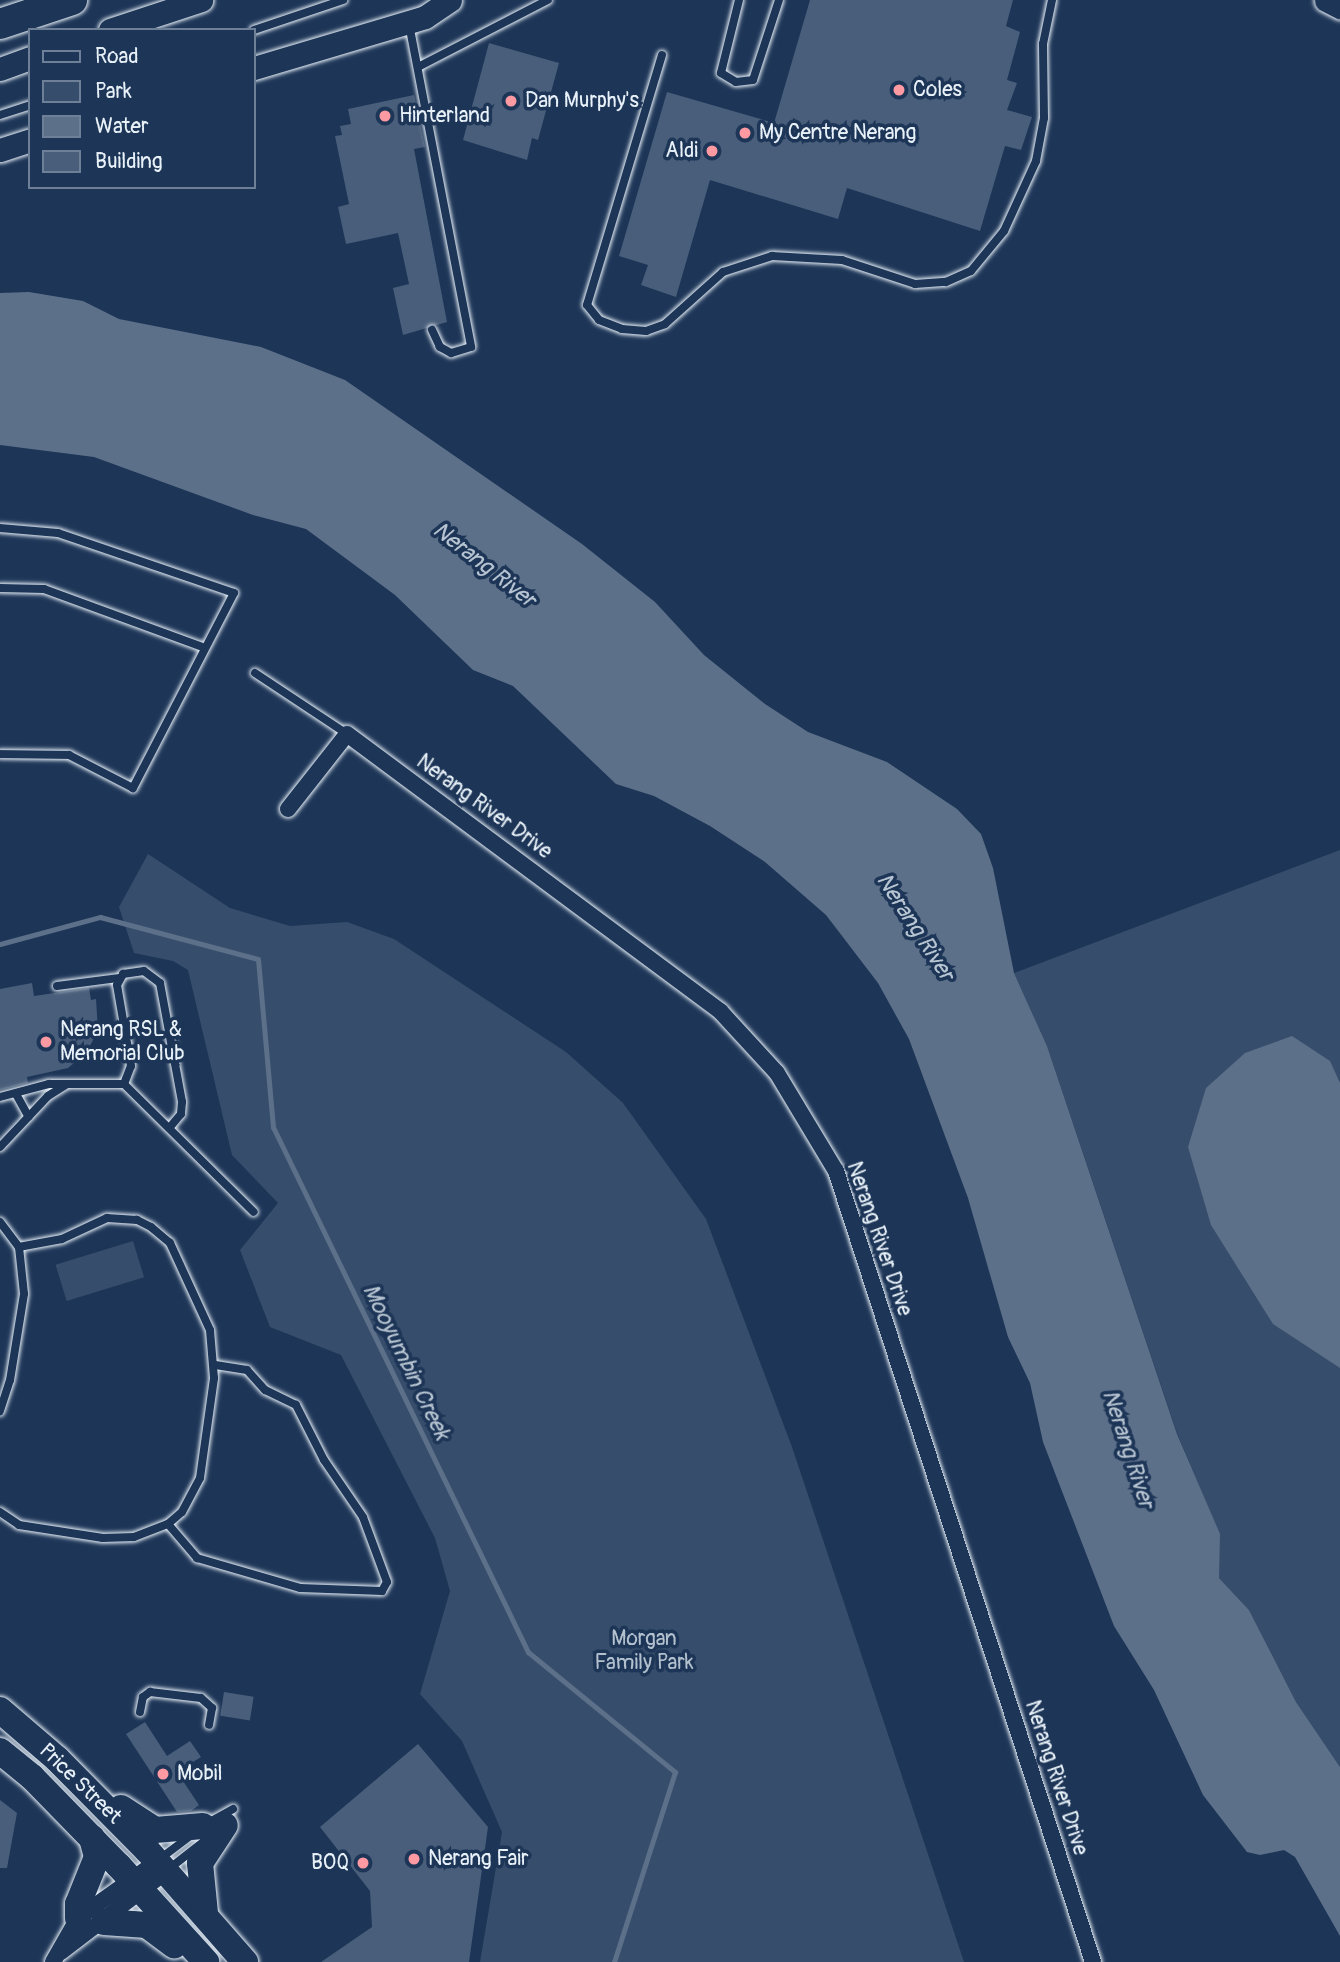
<!DOCTYPE html>
<html>
<head>
<meta charset="utf-8">
<style>
  body { margin:0 }
  #map { position:relative; width:1340px; height:1962px; overflow:hidden; background:#1d3557; font-family:Pangolin,sans-serif }
  div>[style] { position:absolute }
  [style*='--x'] { left:calc(var(--x)*1px); top:calc(var(--y)*1px); width:calc(var(--w)*1px); rotate:calc(var(--a)*1deg) }
  .green>* { inset:0; background:#374d6c; transform-origin:0 0 }
  .water>* { inset:0; background:#5d7089 }
  .stream>* { height:5px; margin:-2.5px; padding:0 2.5px; transform-origin:2.5px; border-radius:2.5px; background:#5d7089 }
  .building>* { inset:0; background:#495e7a; transform-origin:0 0 }
  .roads { filter:drop-shadow(0 0 2px #e8f1f8) drop-shadow(0 0 2px #e8f1f8) }
  .service>* { height:8px; margin:-4px; padding:0 4px; transform-origin:4px; border-radius:4px; background:#1d3557 }
  .minor>* { height:16px; margin:-8px; padding:0 8px; transform-origin:8px; border-radius:8px; background:#1d3557 }
  .secondary>* { height:23px; margin:-11.5px; padding:0 11.5px; transform-origin:11.5px; border-radius:11.5px; background:#1d3557 }
  .primary>* { height:26px; margin:-13px; padding:0 13px; transform-origin:13px; border-radius:13px; background:#1d3557 }
  .motorway>* { height:30px; margin:-15px; padding:0 15px; transform-origin:15px; border-radius:15px; background:#1d3557 }
  .dots>* { width:19px; height:19px; translate:-50% -50%; box-sizing:border-box; border:4px solid #1d3557; border-radius:50% }
  span { translate:-50% -50%; white-space:nowrap; text-align:center; line-height:1.15; -webkit-text-stroke:7px #1d3557; paint-order:stroke }
  .poi-label { font-size:21px; color:#e8f1f8 }
  .left { translate:0 -50%; text-align:left }
  .right { translate:-100% -50%; text-align:right }
  .street-label { font-size:21px; color:#e8f1f8 }
  .park-label { font-size:21px; color:#b3c0ce }
  .water-label { font-size:23px; color:#b7c4d1; font-style:italic }
  .legend { position:absolute; left:28px; top:28px; width:228px; height:161px; box-sizing:border-box; background:#1d3557; border:2px solid #6e8097; margin:0; padding:9px 12px; list-style:none; font-size:21px; color:#e8f1f8 }
  .legend li { display:flex; align-items:center; gap:14px; height:35px }
  .legend b { width:35px; border:2px solid #6e8097 }
</style>
</head>
<body>
<div id="map">
  <div class="green">
    <i style="clip-path:polygon(1340px 850px,1340px 1767px,1296px 1702px,1249px 1610px,1219px 1578px,1219px 1534px,1177px 1433px,1047px 1046px,1014px 973px)"></i>
    <i style="clip-path:polygon(148px 854px,230px 908px,290px 926px,347px 922px,394px 939px,566px 1052px,623px 1103px,706px 1219px,792px 1447px,964px 1962px,480px 1962px,502px 1832px,462px 1741px,420px 1694px,450px 1591px,435px 1538px,341px 1355px,270px 1327px,240px 1250px,278px 1203px,232px 1155px,188px 970px,173px 961px,134px 953px,119px 907px)"></i>
    <i style="left:133px;top:1241px;width:38px;height:81px;rotate:73deg"></i>
  </div>
  <div class="water">
    <i style="clip-path:polygon(29px 292px,83px 301px,119px 319px,261px 347px,345px 380px,582px 544px,655px 602px,704px 655px,765px 704px,808px 732px,887px 762px,957px 809px,981px 834px,993px 868px,1014px 973px,1047px 1046px,1177px 1434px,1220px 1534px,1219px 1578px,1249px 1610px,1296px 1702px,1340px 1767px,1340px 1936px,1295px 1857px,1284px 1850px,1260px 1855px,1247px 1852px,1203px 1795px,1154px 1690px,1114px 1626px,1043px 1442px,1030px 1383px,1008px 1337px,968px 1198px,909px 1039px,878px 983px,826px 915px,765px 862px,710px 826px,654px 796px,616px 784px,513px 686px,473px 670px,395px 595px,306px 529px,253px 515px,94px 457px,0 445px,0 293px)"></i>
    <i style="clip-path:polygon(1292px 1036px,1330px 1061px,1340px 1083px,1340px 1368px,1273px 1324px,1211px 1225px,1188px 1147px,1206px 1088px,1245px 1053px)"></i>
  </div>
  <div class="stream">
    <i style="--x:0;--y:944;--w:104;--a:-15.1"></i>
    <i style="--x:100;--y:917;--w:163;--a:14.9"></i>
    <i style="--x:258;--y:959;--w:169;--a:84.9"></i>
    <i style="--x:273;--y:1127;--w:584;--a:64.09"></i>
    <i style="--x:528;--y:1652;--w:190;--a:39.2"></i>
    <i style="--x:675;--y:1772;--w:200;--a:107.8"></i>
  </div>
  <div class="building">
    <i style="clip-path:polygon(810px 0,1013px 0,1006px 26px,1020px 32px,1007px 80px,1017px 83px,1007px 110px,1032px 117px,1021px 150px,1005px 146px,980px 231px,847px 188px,838px 219px,710px 180px,676px 297px,641px 285px,648px 265px,619px 256px,667px 92px,774px 123px)"></i>
    <i style="clip-path:polygon(489px 43px,559px 63px,538px 140px,532px 138px,527px 160px,463px 140px)"></i>
    <i style="clip-path:polygon(414px 95px,425px 147px,414px 149px,447px 322px,403px 335px,393px 288px,409px 284px,398px 233px,346px 244px,338px 207px,349px 204px,335px 136px,342px 135px,340px 126px,351px 124px,348px 109px)"></i>
    <i style="clip-path:polygon(32px 983px,34px 996px,89px 988px,91px 1000px,96px 999px,98px 1031px,86px 1053px,68px 1068px,27px 1077px,28px 1083px,0 1090px,0 989px)"></i>
    <i style="left:224px;top:1692px;width:30px;height:24px;rotate:9deg"></i>
    <i style="clip-path:polygon(145px 1722px,167px 1756px,190px 1741px,201px 1757px,177px 1772px,199px 1805px,191px 1811px,177px 1812px,126px 1734px)"></i>
    <i style="clip-path:polygon(418px 1744px,488px 1827px,469px 1962px,321px 1962px,372px 1927px,370px 1891px,320px 1827px)"></i>
    <i style="clip-path:polygon(0 1800px,17px 1813px,7px 1868px,0 1868px)"></i>
  </div>
  <div class="roads">
    <div class="service">
      <i style="--x:739;--y:0;--w:75;--a:103.9"></i>
      <i style="--x:721;--y:73;--w:17;--a:31"></i>
      <i style="--x:736;--y:82;--w:17;--a:-7"></i>
      <i style="--x:753;--y:80;--w:84;--a:-72"></i>
      <i style="--x:409;--y:24;--w:329;--a:79.1"></i>
      <i style="--x:471;--y:347;--w:21;--a:163"></i>
      <i style="--x:451;--y:353;--w:13;--a:-151"></i>
      <i style="--x:440;--y:347;--w:19;--a:-115"></i>
      <i style="--x:254;--y:30;--w:94;--a:-18.6"></i>
      <i style="--x:662;--y:55;--w:261;--a:106.7"></i>
      <i style="--x:587;--y:305;--w:19;--a:51"></i>
      <i style="--x:599;--y:320;--w:25;--a:21"></i>
      <i style="--x:622;--y:329;--w:24;--a:5"></i>
      <i style="--x:646;--y:331;--w:20;--a:-20"></i>
      <i style="--x:665;--y:324;--w:78;--a:-41.9"></i>
      <i style="--x:723;--y:272;--w:52;--a:-18.1"></i>
      <i style="--x:772;--y:256;--w:70;--a:3.3"></i>
      <i style="--x:842;--y:260;--w:77;--a:18.2"></i>
      <i style="--x:915;--y:284;--w:31;--a:-4"></i>
      <i style="--x:946;--y:282;--w:27;--a:-24"></i>
      <i style="--x:971;--y:271;--w:52;--a:-50.5"></i>
      <i style="--x:1004;--y:231;--w:77;--a:-65.4"></i>
      <i style="--x:1036;--y:161;--w:44;--a:-79.5"></i>
      <i style="--x:1044;--y:118;--w:74;--a:-90.8"></i>
      <i style="--x:1043;--y:44;--w:45;--a:-78.4"></i>
      <i style="--x:418;--y:67;--w:146;--a:-27.3"></i>
      <i style="--x:0;--y:115;--w:32;--a:-18"></i>
      <i style="--x:0;--y:528;--w:58;--a:4.9"></i>
      <i style="--x:58;--y:533;--w:186;--a:18.8"></i>
      <i style="--x:234;--y:593;--w:220;--a:117.4"></i>
      <i style="--x:133;--y:788;--w:72;--a:-152.7"></i>
      <i style="--x:69;--y:755;--w:69;--a:-179.2"></i>
      <i style="--x:0;--y:588;--w:44;--a:1.3"></i>
      <i style="--x:44;--y:589;--w:171;--a:20.1"></i>
      <i style="--x:255;--y:673;--w:110;--a:33.5"></i>
      <i style="--x:57;--y:986;--w:63;--a:-7.4"></i>
      <i style="--x:124;--y:1084;--w:19;--a:-69"></i>
      <i style="--x:131;--y:1066;--w:82;--a:-99.8"></i>
      <i style="--x:117;--y:985;--w:13;--a:-61"></i>
      <i style="--x:123;--y:974;--w:21;--a:-8"></i>
      <i style="--x:144;--y:971;--w:20;--a:37"></i>
      <i style="--x:160;--y:983;--w:121;--a:79.5"></i>
      <i style="--x:182;--y:1102;--w:12;--a:95"></i>
      <i style="--x:181;--y:1114;--w:17;--a:130"></i>
      <i style="--x:16;--y:1094;--w:26;--a:61"></i>
      <i style="--x:0;--y:1097;--w:51;--a:-14.9"></i>
      <i style="--x:49;--y:1084;--w:75;--a:0"></i>
      <i style="--x:124;--y:1084;--w:182;--a:44.6"></i>
      <i style="--x:0;--y:1147;--w:70;--a:-46.7"></i>
      <i style="--x:48;--y:1096;--w:22;--a:-32"></i>
      <i style="--x:0;--y:1222;--w:31;--a:53"></i>
      <i style="--x:19;--y:1247;--w:47;--a:83.9"></i>
      <i style="--x:24;--y:1294;--w:87;--a:99.2"></i>
      <i style="--x:10;--y:1380;--w:33;--a:108"></i>
      <i style="--x:0;--y:1512;--w:23;--a:34"></i>
      <i style="--x:19;--y:1525;--w:85;--a:8.8"></i>
      <i style="--x:103;--y:1538;--w:31;--a:-2"></i>
      <i style="--x:134;--y:1537;--w:36;--a:-21"></i>
      <i style="--x:168;--y:1524;--w:18;--a:-41"></i>
      <i style="--x:182;--y:1512;--w:38;--a:-62"></i>
      <i style="--x:200;--y:1478;--w:101;--a:-82"></i>
      <i style="--x:214;--y:1378;--w:48;--a:-94.8"></i>
      <i style="--x:210;--y:1330;--w:96;--a:-114.7"></i>
      <i style="--x:170;--y:1243;--w:25;--a:-140"></i>
      <i style="--x:151;--y:1227;--w:16;--a:-153"></i>
      <i style="--x:137;--y:1220;--w:30;--a:-176"></i>
      <i style="--x:107;--y:1218;--w:50;--a:155"></i>
      <i style="--x:62;--y:1239;--w:44;--a:169.5"></i>
      <i style="--x:168;--y:1524;--w:45;--a:49.5"></i>
      <i style="--x:197;--y:1558;--w:107;--a:16.2"></i>
      <i style="--x:300;--y:1588;--w:82;--a:2.1"></i>
      <i style="--x:382;--y:1591;--w:10;--a:-61"></i>
      <i style="--x:387;--y:1582;--w:69;--a:-110.3"></i>
      <i style="--x:363;--y:1517;--w:69;--a:-124.4"></i>
      <i style="--x:324;--y:1460;--w:62;--a:-117"></i>
      <i style="--x:296;--y:1405;--w:34;--a:-154"></i>
      <i style="--x:265;--y:1390;--w:27;--a:-132"></i>
      <i style="--x:247;--y:1370;--w:32;--a:-171"></i>
      <i style="--x:140;--y:1712;--w:15;--a:-79"></i>
      <i style="--x:143;--y:1697;--w:9;--a:-36"></i>
      <i style="--x:150;--y:1692;--w:51;--a:6.7"></i>
      <i style="--x:201;--y:1698;--w:15;--a:42"></i>
      <i style="--x:212;--y:1708;--w:17;--a:100"></i>
      <i style="--x:206;--y:1824;--w:31;--a:-29"></i>
      <i style="--x:161;--y:1858;--w:40;--a:-37"></i>
      <i style="--x:170;--y:1868;--w:39;--a:-38"></i>
    </div>
    <div class="minor">
      <i style="--x:288;--y:809;--w:95;--a:-51.8"></i>
      <i style="--x:347;--y:734;--w:465;--a:36.6"></i>
      <i style="--x:720;--y:1011;--w:84;--a:47.4"></i>
      <i style="--x:777;--y:1073;--w:114;--a:59"></i>
      <i style="--x:836;--y:1171;--w:832;--a:72"></i>
      <i style="--x:61;--y:1952;--w:133;--a:-37.4"></i>
      <i style="--x:53;--y:1962;--w:51;--a:-60.4"></i>
      <i style="--x:78;--y:1918;--w:98;--a:-35.5"></i>
    </div>
    <div class="secondary">
      <i style="--x:1326;--y:0;--w:16;--a:27"></i>
      <i style="--x:110;--y:30;--w:96;--a:-18.2"></i>
      <i style="--x:254;--y:68;--w:178;--a:-16.6"></i>
      <i style="--x:425;--y:17;--w:30;--a:-34"></i>
      <i style="--x:0;--y:69;--w:32;--a:-20"></i>
      <i style="--x:0;--y:150;--w:32;--a:-18"></i>
    </div>
    <div class="primary">
      <i style="--x:0;--y:1710;--w:75;--a:40.7"></i>
      <i style="--x:57;--y:1759;--w:128;--a:45.3"></i>
      <i style="--x:147;--y:1850;--w:149;--a:48.8"></i>
      <i style="--x:0;--y:1751;--w:41;--a:39.1"></i>
      <i style="--x:32;--y:1777;--w:124;--a:45.7"></i>
      <i style="--x:119;--y:1866;--w:130;--a:47.8"></i>
      <i style="--x:121;--y:1808;--w:40;--a:32.9"></i>
      <i style="--x:155;--y:1830;--w:48;--a:-4.8"></i>
      <i style="--x:205;--y:1913;--w:50;--a:-95.7"></i>
      <i style="--x:200;--y:1863;--w:45;--a:-56.7"></i>
      <i style="--x:78;--y:1918;--w:14;--a:-90"></i>
      <i style="--x:78;--y:1904;--w:51;--a:-68"></i>
      <i style="--x:97;--y:1857;--w:20;--a:-105"></i>
      <i style="--x:104;--y:1922;--w:43;--a:4"></i>
      <i style="--x:147;--y:1925;--w:34;--a:37"></i>
    </div>
    <div class="motorway">
      <i style="--x:0;--y:24;--w:76;--a:-18.4"></i>
    </div>
  </div>
  <div class="dots">
    <i style="left:899px;top:90px;background:#ff9aa2"></i>
    <i style="left:511px;top:101px;background:#ff9aa2"></i>
    <i style="left:385px;top:116px;background:#ff9aa2"></i>
    <i style="left:745px;top:133px;background:#ff9aa2"></i>
    <i style="left:712px;top:151px;background:#ff9aa2"></i>
    <i style="left:46px;top:1042px;background:#ff9aa2"></i>
    <i style="left:163px;top:1774px;background:#ff9aa2"></i>
    <i style="left:414px;top:1859px;background:#ff9aa2"></i>
    <i style="left:363px;top:1863px;background:#ff9aa2"></i>
  </div>
  <div class="poi-label">
    <span class="left" style="left:913px;top:90px">Coles</span>
    <span class="left" style="left:525px;top:101px">Dan Murphy's</span>
    <span class="left" style="left:399px;top:116px">Hinterland</span>
    <span class="left" style="left:759px;top:133px">My Centre Nerang</span>
    <span class="right" style="left:698px;top:151px">Aldi</span>
    <span class="left" style="left:60px;top:1042px">Nerang RSL &amp;<br>Memorial Club</span>
    <span class="left" style="left:177px;top:1774px">Mobil</span>
    <span class="left" style="left:428px;top:1859px">Nerang Fair</span>
    <span class="right" style="left:349px;top:1863px">BOQ</span>
  </div>
  <div class="street-label">
    <span style="left:484px;top:807px;rotate:36deg">Nerang River Drive</span>
    <span style="left:879px;top:1239px;rotate:71deg">Nerang River Drive</span>
    <span style="left:1056px;top:1778px;rotate:72deg">Nerang River Drive</span>
    <span style="left:80px;top:1784px;rotate:44deg">Price Street</span>
  </div>
  <div class="park-label">
    <span style="left:644px;top:1651px">Morgan<br>Family Park</span>
  </div>
  <div class="water-label">
    <span style="left:484px;top:565px;rotate:38deg">Nerang River</span>
    <span style="left:915px;top:927px;rotate:57deg">Nerang River</span>
    <span style="left:406px;top:1362px;rotate:64deg">Mooyumbin Creek</span>
    <span style="left:1128px;top:1449px;rotate:72deg">Nerang River</span>
  </div>
  <ul class="legend">
  <li><b style="height:9px;background:#1d3557"></b>Road</li>
  <li><b style="height:19px;background:#374d6c"></b>Park</li>
  <li><b style="height:19px;background:#5d7089"></b>Water</li>
  <li><b style="height:19px;background:#495e7a"></b>Building</li>
  </ul>
</div>
</body>
</html>
